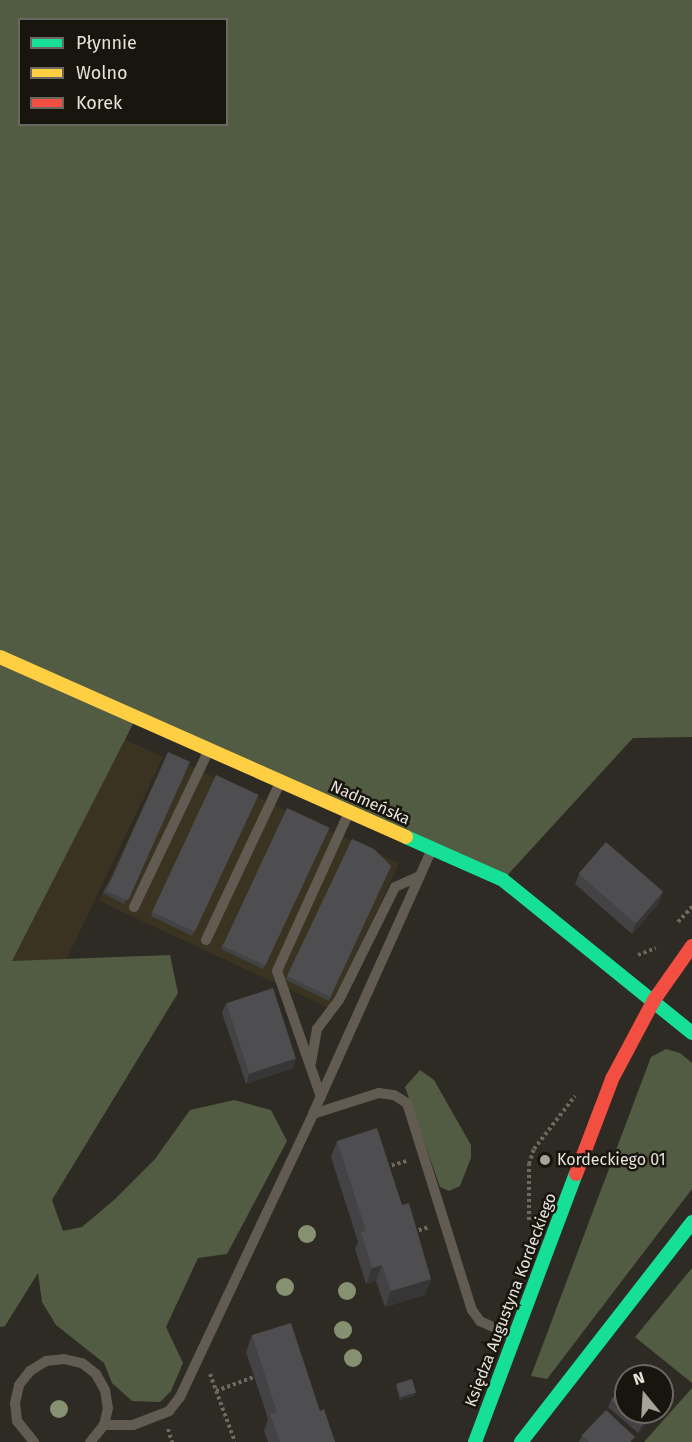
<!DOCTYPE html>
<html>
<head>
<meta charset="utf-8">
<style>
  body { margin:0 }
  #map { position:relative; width:692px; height:1442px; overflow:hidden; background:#2e2b24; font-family:"Fira Sans",sans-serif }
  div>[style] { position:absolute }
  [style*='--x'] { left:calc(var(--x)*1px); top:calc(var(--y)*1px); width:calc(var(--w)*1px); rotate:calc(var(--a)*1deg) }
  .built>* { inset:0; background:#3b3321; transform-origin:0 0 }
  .forest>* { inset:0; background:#525c42 }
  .path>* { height:4px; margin-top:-2px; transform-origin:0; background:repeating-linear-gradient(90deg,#6e6861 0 3px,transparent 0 6px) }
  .lane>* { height:10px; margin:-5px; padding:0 5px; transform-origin:5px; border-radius:5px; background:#615b52 }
  .fast>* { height:14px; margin:-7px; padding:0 7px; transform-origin:7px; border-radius:7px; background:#16e098 }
  .slow>* { height:14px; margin:-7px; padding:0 7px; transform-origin:7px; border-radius:7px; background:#ffcf43 }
  .jam>* { height:14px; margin:-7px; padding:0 7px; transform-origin:7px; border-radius:7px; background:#f24e42 }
  .trees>* { width:18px; height:18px; margin:-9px; border-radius:50%; background:#859170 }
  .wall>* { inset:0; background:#434244 }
  .shaded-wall>* { inset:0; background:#373637 }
  .building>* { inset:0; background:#4e4d4f; transform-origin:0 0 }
  .dots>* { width:16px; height:16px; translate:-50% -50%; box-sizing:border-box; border:3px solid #18150f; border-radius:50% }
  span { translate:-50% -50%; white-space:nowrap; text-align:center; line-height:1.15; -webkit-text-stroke:5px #18150f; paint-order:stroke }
  .street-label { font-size:16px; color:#e7e3db }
  .poi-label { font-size:16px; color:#e7e3db }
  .left { translate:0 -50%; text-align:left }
  .legend { position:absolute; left:18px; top:18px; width:210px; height:108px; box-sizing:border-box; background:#18150f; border:2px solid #6b6761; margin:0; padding:8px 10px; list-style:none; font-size:18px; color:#e7e3db }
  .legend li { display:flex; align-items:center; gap:12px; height:30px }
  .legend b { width:30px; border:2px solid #6b6761 }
  .north { position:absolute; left:614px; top:1364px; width:60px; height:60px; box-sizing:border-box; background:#18150f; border:2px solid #6b6761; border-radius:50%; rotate:342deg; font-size:16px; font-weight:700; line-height:24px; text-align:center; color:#e7e3db }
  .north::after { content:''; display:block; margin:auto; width:21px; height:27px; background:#a6a39b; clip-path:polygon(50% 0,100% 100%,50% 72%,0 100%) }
</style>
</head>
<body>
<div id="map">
  <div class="built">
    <i style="clip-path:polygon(0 682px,163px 757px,0 1099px)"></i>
    <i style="left:167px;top:755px;width:256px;height:161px;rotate:25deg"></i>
  </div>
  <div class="forest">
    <i style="clip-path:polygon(evenodd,0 0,692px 0,692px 737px,633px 738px,503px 880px,136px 718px,12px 961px,170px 955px,178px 993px,52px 1200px,63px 1231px,82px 1227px,114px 1200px,155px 1159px,190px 1110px,234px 1100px,271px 1110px,287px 1141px,227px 1254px,198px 1258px,166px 1327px,183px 1363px,171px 1391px,160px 1402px,132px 1401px,112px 1383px,104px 1363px,56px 1325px,42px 1302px,38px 1273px,5px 1326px,0 1327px,0 0,20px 20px,226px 20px,226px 124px,20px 124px,20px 20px)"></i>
    <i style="clip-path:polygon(666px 1049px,680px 1053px,692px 1063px,692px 1189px,547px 1379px,531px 1376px,651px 1057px)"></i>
    <i style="clip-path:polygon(420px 1070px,434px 1080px,471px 1145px,471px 1158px,460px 1186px,449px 1191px,440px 1187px,405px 1087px)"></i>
    <i style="clip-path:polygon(692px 1268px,692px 1383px,635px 1337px)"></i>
    <i style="clip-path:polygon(692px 1388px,692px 1442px,644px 1442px)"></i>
  </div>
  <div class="path">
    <i style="--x:678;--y:922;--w:21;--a:-47"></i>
    <i style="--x:638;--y:955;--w:19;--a:-21"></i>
    <i style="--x:386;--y:1167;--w:22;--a:-16"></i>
    <i style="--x:529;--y:1220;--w:56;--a:-90"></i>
    <i style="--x:529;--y:1164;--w:16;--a:-72"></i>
    <i style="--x:534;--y:1149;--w:67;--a:-52.3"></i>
    <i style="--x:413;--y:1232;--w:17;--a:-17"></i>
    <i style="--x:210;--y:1374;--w:72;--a:69.8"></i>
    <i style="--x:216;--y:1391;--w:40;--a:-20.2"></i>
    <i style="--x:168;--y:1429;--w:14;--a:73"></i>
  </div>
  <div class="lane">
    <i style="--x:432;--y:849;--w:290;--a:114.2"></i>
    <i style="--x:313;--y:1114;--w:69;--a:-17.7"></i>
    <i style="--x:379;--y:1093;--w:15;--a:8"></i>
    <i style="--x:394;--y:1095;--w:15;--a:32"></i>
    <i style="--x:407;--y:1103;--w:217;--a:72.6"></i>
    <i style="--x:472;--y:1310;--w:14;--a:54"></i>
    <i style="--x:480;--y:1321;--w:38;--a:25"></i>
    <i style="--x:134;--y:907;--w:174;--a:-64.5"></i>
    <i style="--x:206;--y:940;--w:174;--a:-64.8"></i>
    <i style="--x:311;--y:1063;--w:35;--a:-80"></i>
    <i style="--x:317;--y:1029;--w:36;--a:-53"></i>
    <i style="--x:339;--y:1000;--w:126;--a:-63.6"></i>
    <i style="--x:395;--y:887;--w:27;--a:-24"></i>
    <i style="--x:321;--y:1097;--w:133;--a:-109.2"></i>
    <i style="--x:277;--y:971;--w:175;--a:-65.6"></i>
    <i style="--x:104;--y:1425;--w:29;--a:0"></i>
    <i style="--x:133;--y:1425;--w:39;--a:-21"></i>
    <i style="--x:169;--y:1411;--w:18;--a:-52"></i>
    <i style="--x:180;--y:1397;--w:313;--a:-64.8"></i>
    <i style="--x:34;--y:1442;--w:27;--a:-129"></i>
    <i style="--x:17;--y:1421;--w:18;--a:-96"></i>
    <i style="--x:15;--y:1403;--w:18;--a:-77"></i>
    <i style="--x:19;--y:1385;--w:18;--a:-52"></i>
    <i style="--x:30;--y:1371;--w:19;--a:-32"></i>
    <i style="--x:46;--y:1361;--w:18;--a:-6"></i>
    <i style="--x:64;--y:1359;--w:18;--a:13"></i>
    <i style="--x:82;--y:1363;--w:18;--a:38"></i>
    <i style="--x:96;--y:1374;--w:18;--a:61"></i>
    <i style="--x:105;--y:1390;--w:18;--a:81"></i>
    <i style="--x:108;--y:1408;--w:17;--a:103"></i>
    <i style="--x:104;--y:1425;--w:22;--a:129"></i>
  </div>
  <div class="fast">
    <i style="--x:406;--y:837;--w:106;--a:23.9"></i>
    <i style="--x:503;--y:880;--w:243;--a:39"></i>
    <i style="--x:475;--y:1442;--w:286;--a:-69.4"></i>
    <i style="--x:521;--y:1442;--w:279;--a:-52.1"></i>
  </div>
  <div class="slow">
    <i style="--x:0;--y:657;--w:444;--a:23.9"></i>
  </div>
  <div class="jam">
    <i style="--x:576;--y:1174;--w:102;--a:-69.2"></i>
    <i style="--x:612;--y:1079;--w:89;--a:-62"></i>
    <i style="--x:654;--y:1000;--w:66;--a:-54.9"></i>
  </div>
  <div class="trees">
    <i style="left:307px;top:1234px"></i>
    <i style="left:285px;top:1287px"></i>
    <i style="left:347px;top:1291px"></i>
    <i style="left:343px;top:1330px"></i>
    <i style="left:353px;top:1358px"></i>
    <i style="left:59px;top:1409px"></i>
  </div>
  <div class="wall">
    <i style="clip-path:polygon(190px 762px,124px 904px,103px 893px,104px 890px)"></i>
    <i style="clip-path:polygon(258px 795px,192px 936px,151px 916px,152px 912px)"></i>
    <i style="clip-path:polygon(329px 828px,263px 969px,221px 949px,222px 945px)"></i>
    <i style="clip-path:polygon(391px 866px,329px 1001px,286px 980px,287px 976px)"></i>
    <i style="clip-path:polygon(579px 874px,660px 902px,632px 934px,575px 884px)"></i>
    <i style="clip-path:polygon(226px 1003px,293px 1068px,246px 1084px,222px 1013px)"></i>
    <i style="clip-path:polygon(337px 1141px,402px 1205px,431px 1279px,425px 1295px,385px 1307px,376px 1281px,366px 1284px,355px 1249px,358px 1242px,331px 1157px)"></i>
    <i style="clip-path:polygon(252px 1335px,320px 1411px,335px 1442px,268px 1442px,264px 1431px,268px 1419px,246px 1352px)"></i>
    <i style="clip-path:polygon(397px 1383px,416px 1392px,414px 1396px,400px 1400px,396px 1387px)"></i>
    <i style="clip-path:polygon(611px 1400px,657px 1412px,638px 1433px,608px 1407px)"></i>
    <i style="clip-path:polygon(582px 1435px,633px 1442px,579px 1442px)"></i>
  </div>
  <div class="shaded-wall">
    <i style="clip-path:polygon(663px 892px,660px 902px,632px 934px,635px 924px)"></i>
    <i style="clip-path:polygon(296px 1058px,293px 1068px,246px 1084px,249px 1074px)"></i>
    <i style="clip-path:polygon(382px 1265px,376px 1281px,366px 1284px,372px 1268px)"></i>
    <i style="clip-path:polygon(431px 1279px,425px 1295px,385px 1307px,391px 1291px)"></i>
    <i style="clip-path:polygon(416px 1392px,414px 1396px,400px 1400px,401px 1397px)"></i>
    <i style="clip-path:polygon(654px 1412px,657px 1412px,638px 1433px,641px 1426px)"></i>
  </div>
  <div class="building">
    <i style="left:168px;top:752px;width:24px;height:152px;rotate:24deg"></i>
    <i style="left:216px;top:775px;width:47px;height:151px;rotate:25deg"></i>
    <i style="left:287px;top:808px;width:47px;height:152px;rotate:25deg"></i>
    <i style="clip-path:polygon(352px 839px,374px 849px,391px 866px,330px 997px,287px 976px)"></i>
    <i style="left:606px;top:842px;width:76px;height:42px;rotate:41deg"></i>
    <i style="left:273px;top:988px;width:74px;height:49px;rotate:72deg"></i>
    <i style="clip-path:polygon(377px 1128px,402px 1205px,409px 1203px,431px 1279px,391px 1291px,382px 1265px,372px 1268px,361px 1232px,366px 1231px,337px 1141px)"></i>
    <i style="clip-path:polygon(291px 1323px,320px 1411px,324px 1409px,335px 1442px,280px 1442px,270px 1414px,277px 1412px,252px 1335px)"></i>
    <i style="left:412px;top:1379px;width:14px;height:16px;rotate:73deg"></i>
    <i style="clip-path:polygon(626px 1381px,626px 1412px,654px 1412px,641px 1426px,611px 1400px)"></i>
    <i style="clip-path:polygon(606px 1410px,635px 1437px,630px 1442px,589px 1442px,582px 1435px)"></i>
  </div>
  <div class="dots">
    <i style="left:545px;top:1160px;background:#a6a39b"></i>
  </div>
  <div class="street-label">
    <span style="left:370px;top:803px;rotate:24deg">Nadmeńska</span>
    <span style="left:511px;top:1300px;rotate:-69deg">Księdza Augustyna Kordeckiego</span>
  </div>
  <div class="poi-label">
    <span class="left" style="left:557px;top:1160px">Kordeckiego 01</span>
  </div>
  <ul class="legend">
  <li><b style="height:8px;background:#16e098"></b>Płynnie</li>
  <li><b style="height:8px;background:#ffcf43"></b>Wolno</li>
  <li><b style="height:8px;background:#f24e42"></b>Korek</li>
  </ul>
  <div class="north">N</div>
</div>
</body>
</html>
